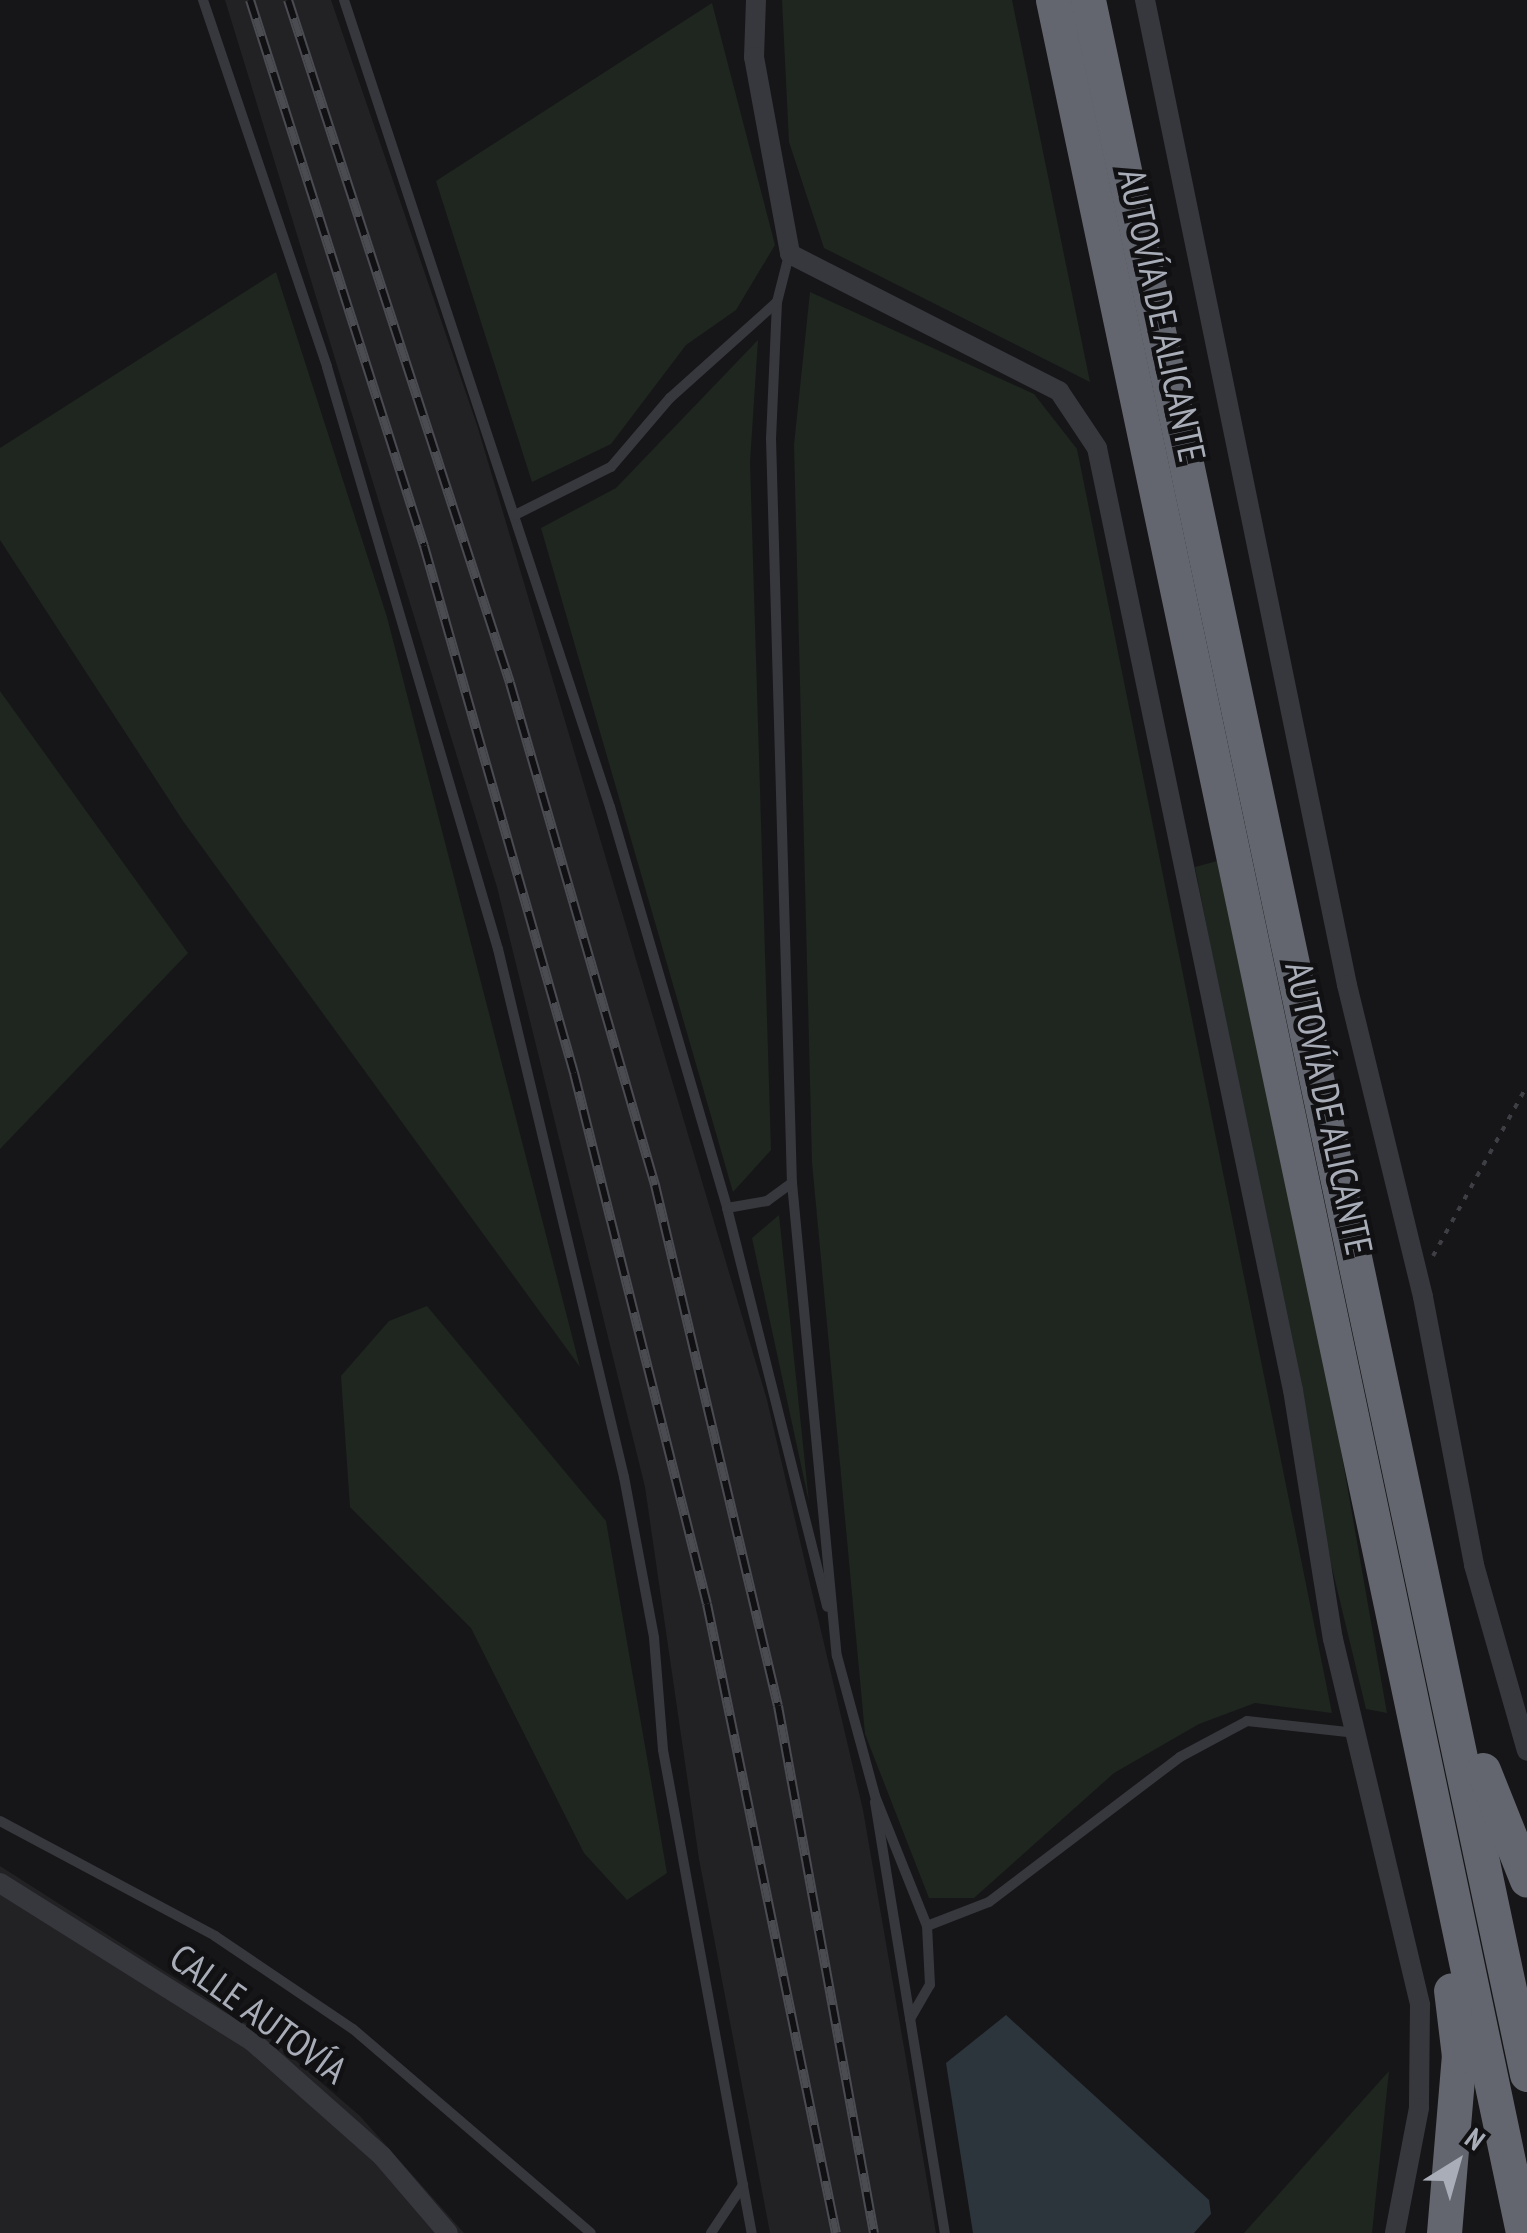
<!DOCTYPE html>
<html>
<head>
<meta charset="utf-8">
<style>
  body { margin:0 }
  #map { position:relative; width:1527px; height:2233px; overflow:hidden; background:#161618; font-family:"PT Sans Narrow",sans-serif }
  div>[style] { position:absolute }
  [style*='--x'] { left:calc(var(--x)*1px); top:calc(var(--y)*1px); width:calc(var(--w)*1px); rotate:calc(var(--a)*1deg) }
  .built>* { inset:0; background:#222225 }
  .green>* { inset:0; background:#1e261f }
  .water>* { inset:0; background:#2c353c }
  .path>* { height:4px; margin-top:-2px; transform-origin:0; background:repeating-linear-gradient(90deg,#3d3f44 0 5px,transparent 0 13px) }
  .service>* { height:10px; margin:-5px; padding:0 5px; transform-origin:5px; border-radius:5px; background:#37383d }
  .minor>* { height:20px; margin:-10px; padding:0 10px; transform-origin:10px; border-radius:10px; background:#37383d }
  .motorway>* { height:35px; margin:-17.5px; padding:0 17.5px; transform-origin:17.5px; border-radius:17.5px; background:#63666e }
  .rail>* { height:10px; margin-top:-5px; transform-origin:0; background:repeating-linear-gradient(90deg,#111113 0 19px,#4a4c52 0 38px); box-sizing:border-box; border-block:2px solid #4a4c52 }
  span { translate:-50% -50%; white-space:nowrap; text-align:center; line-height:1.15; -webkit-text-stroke:9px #111113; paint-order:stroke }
  .street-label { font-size:38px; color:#a8adb8 }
  .north { position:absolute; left:1407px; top:2113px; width:100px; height:100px; -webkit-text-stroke:8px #111113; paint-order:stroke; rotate:37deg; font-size:28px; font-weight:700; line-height:40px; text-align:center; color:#a8adb8 }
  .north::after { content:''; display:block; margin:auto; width:35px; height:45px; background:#a8adb8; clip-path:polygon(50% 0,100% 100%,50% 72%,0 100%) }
</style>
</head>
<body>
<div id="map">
  <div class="built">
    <i style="clip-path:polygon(225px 0,331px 0,477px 425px,767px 1400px,863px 1810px,936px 2233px,770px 2233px,699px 1859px,645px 1487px,497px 887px)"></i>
    <i style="clip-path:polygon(0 1866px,272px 2040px,360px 2116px,464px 2233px,0 2233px)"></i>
  </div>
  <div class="green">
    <i style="clip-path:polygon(782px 0,1012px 0,1090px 382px,824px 248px,789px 142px)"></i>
    <i style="clip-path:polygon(712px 3px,775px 245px,736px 310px,686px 345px,611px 444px,532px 482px,436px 181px)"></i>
    <i style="clip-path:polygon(276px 272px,387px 617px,580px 1367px,183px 821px,0 540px,0 448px)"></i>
    <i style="clip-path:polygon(810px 292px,1034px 394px,1077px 449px,1332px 1713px,1255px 1703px,1199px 1724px,1114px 1773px,974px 1898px,929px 1898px,865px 1734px,812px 1162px,794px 445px)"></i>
    <i style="clip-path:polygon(758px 340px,750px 462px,771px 1150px,733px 1192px,541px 528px,616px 488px)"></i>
    <i style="clip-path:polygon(0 691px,188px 953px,0 1149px)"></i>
    <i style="clip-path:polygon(1217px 861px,1333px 1405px,1387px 1713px,1366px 1709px,1331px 1564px,1195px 867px)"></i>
    <i style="clip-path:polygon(779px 1215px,809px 1502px,752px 1238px)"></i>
    <i style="clip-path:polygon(427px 1306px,606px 1521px,667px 1873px,627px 1900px,584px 1853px,471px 1628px,350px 1507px,341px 1376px,389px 1321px)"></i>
    <i style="clip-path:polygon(1389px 2071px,1372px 2233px,1244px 2233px)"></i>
  </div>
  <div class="water">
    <i style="clip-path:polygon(1006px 2015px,1209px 2200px,1211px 2214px,1194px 2233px,973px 2233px,946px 2063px)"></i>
  </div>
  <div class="path">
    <i style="--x:1433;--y:1256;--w:194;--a:-61.1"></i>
  </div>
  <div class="service">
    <i style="--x:203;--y:0;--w:387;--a:71.3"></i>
    <i style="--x:327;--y:367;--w:607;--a:73.63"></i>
    <i style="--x:498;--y:949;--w:543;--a:76.58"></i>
    <i style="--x:624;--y:1477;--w:164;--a:79.4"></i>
    <i style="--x:654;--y:1638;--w:112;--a:85.4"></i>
    <i style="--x:663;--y:1750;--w:491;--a:79.6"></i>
    <i style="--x:344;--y:0;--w:850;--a:71.76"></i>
    <i style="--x:610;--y:807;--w:418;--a:73.7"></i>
    <i style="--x:727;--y:1208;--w:411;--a:75.9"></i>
    <i style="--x:789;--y:255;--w:49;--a:104.3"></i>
    <i style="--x:777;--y:302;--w:136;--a:92.5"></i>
    <i style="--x:771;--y:438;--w:745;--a:88.39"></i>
    <i style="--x:792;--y:1183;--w:475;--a:84.6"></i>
    <i style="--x:837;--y:1656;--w:145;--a:74.8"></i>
    <i style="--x:875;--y:1796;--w:140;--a:68.2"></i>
    <i style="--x:927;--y:1926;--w:66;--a:-21.2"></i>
    <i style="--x:989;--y:1902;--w:240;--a:-37.2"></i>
    <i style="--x:1180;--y:1757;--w:76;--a:-28.2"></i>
    <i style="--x:1247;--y:1721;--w:110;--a:6.3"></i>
    <i style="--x:515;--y:515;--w:107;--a:-26.6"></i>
    <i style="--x:611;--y:467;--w:91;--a:-49.5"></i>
    <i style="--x:670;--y:398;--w:144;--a:-41.9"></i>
    <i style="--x:727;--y:1208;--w:41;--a:-9.9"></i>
    <i style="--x:767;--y:1201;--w:31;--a:-36"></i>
    <i style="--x:875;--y:1802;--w:437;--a:80.8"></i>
    <i style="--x:0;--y:1821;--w:244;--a:28.1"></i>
    <i style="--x:215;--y:1936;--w:166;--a:34"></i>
    <i style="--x:353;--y:2029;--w:313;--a:40.6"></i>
    <i style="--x:910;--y:2019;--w:39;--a:-60"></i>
    <i style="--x:930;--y:1985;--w:59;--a:-92.9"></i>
    <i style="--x:711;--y:2233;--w:58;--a:-56.3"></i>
  </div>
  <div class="minor">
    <i style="--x:756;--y:0;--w:57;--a:92"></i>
    <i style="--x:754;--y:57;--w:200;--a:79.6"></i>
    <i style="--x:790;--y:254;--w:302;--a:27"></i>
    <i style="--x:1059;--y:391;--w:69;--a:56.3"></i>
    <i style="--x:1097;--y:448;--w:962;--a:78.25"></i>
    <i style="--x:1293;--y:1390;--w:252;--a:80.9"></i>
    <i style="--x:1333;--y:1639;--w:376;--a:76.6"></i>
    <i style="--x:1420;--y:2005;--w:103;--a:90.6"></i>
    <i style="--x:1419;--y:2108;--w:127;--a:100.9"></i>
    <i style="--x:1145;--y:0;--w:1005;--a:78.41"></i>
    <i style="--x:1347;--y:985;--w:321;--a:76.3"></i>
    <i style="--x:1423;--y:1297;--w:273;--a:79.2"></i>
    <i style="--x:1474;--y:1565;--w:193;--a:74.1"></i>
    <i style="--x:0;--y:1883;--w:297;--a:32.1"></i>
    <i style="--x:252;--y:2041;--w:174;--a:41.5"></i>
    <i style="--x:382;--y:2156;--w:101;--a:49.4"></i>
  </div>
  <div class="motorway">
    <i style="--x:1053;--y:0;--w:2282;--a:78.11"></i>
    <i style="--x:1088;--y:0;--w:2120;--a:78.05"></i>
    <i style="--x:1483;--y:1770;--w:118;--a:68.2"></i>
    <i style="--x:1444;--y:2233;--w:178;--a:-85.2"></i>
    <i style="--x:1459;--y:2056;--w:66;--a:-96.9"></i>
  </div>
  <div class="rail">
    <i style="--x:250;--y:0;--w:573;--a:72.32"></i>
    <i style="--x:424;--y:546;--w:548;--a:74.11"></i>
    <i style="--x:574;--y:1073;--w:547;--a:75.94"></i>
    <i style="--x:707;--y:1604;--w:642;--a:78.41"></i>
    <i style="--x:288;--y:0;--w:718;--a:71.99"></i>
    <i style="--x:510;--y:683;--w:523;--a:73.89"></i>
    <i style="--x:655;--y:1185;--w:535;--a:76.72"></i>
    <i style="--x:778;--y:1706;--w:536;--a:79.68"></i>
  </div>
  <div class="street-label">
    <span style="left:1163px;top:315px;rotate:78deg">AUTOVÍA DE ALICANTE</span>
    <span style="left:1330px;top:1108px;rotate:78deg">AUTOVÍA DE ALICANTE</span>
    <span style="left:259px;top:2013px;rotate:36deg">CALLE AUTOVÍA</span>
  </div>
  <div class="north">N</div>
</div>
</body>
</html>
